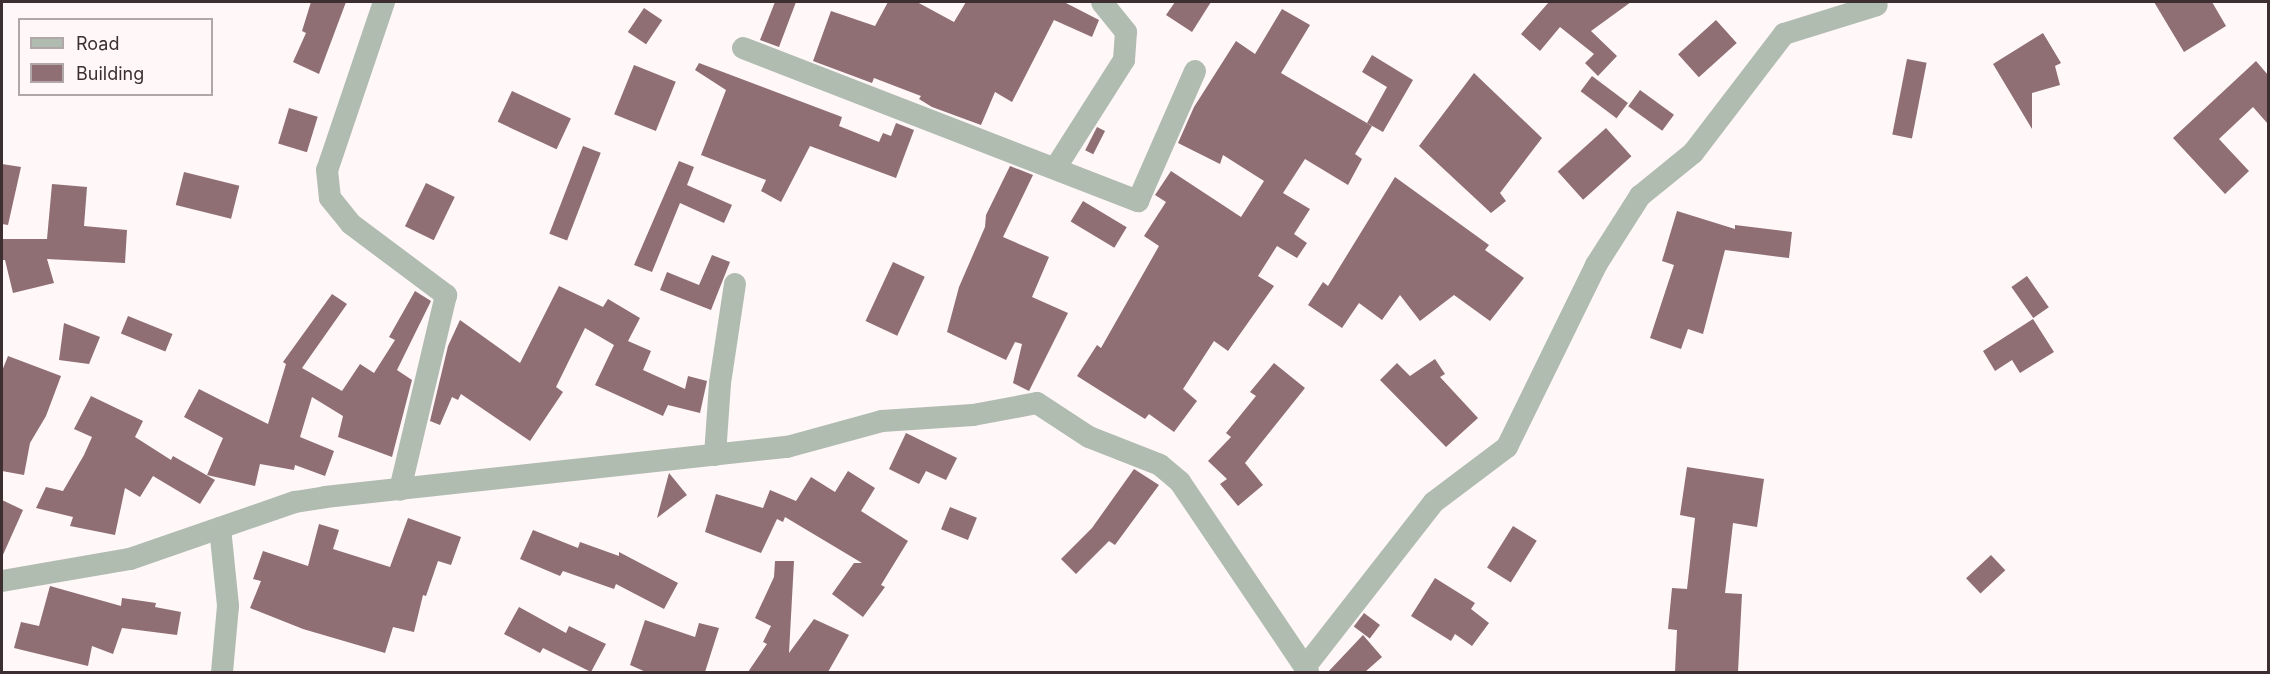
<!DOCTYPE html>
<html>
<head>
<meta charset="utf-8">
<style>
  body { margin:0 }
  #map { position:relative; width:2270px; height:674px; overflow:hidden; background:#fff7f8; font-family:Inter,sans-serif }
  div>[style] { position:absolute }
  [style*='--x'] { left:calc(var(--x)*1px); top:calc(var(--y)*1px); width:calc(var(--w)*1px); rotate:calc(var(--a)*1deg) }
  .building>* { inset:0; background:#8f6e74; transform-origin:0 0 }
  .minor>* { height:22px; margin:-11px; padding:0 11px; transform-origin:11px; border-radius:11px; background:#b1bcb1 }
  span { translate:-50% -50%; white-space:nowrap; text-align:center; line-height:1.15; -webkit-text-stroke:6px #fff7f8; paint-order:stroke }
  .frame { position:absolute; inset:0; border:3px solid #3d2f31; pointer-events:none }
  .legend { position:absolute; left:18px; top:18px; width:195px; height:78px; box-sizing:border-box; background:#fff7f8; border:2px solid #b1a7a8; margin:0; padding:8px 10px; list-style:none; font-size:18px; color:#3d2f31 }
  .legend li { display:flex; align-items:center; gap:12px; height:30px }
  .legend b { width:30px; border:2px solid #b1a7a8 }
</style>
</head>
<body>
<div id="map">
  <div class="building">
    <i style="clip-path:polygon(311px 2px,346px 2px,319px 74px,293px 62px,306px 33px,302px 31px)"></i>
    <i style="clip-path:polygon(775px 2px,796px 2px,779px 47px,760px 40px)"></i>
    <i style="clip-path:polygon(888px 2px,917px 2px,954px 22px,966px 2px,1064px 2px,1099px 20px,1092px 37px,1054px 20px,1012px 102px,995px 92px,981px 125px,932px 107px,919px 99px,921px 96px,874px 78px,872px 83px,813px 61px,831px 11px,875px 26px)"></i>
    <i style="clip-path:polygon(1175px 2px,1211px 2px,1192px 32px,1166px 15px)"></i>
    <i style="clip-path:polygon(1549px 2px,1631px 2px,1591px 31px,1617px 56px,1598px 76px,1585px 63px,1594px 54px,1560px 27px,1540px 51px,1521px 34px)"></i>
    <i style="clip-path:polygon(2154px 2px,2212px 2px,2226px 26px,2184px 52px)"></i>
    <i style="left:644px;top:8px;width:22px;height:29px;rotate:34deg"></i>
    <i style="clip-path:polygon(1282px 9px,1310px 25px,1281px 73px,1372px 126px,1355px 154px,1362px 159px,1348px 185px,1305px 159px,1283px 193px,1310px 209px,1294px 234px,1307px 243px,1297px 258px,1277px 246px,1258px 276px,1274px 286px,1228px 351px,1214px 341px,1183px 389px,1197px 401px,1174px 432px,1149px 414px,1145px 419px,1077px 376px,1097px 345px,1101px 348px,1159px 246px,1144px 236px,1166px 202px,1155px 195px,1171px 171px,1241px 217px,1264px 181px,1223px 155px,1220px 164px,1178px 143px,1194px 107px,1236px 41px,1255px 54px)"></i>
    <i style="left:1716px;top:20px;width:31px;height:51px;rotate:48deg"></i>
    <i style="clip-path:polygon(2043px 33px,2061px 63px,2055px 66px,2060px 85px,2032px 93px,2032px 129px,1993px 64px)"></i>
    <i style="clip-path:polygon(1372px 55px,1413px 80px,1383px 132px,1367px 123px,1387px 87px,1362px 72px)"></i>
    <i style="left:1907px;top:59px;width:20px;height:77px;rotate:11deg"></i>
    <i style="clip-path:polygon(2256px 61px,2268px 75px,2268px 124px,2253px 107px,2219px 139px,2249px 171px,2225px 194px,2173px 138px)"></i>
    <i style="clip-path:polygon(699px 63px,842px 117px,839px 126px,879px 142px,883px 133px,891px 136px,896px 123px,914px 130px,896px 178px,810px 146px,781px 202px,761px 191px,766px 180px,701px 155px,726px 90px,695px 70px)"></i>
    <i style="left:634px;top:65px;width:45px;height:53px;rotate:22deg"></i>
    <i style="clip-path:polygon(1474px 73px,1542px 138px,1500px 193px,1506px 201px,1491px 213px,1419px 146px)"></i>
    <i style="left:1592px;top:76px;width:45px;height:19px;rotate:37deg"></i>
    <i style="left:1640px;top:90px;width:42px;height:20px;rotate:36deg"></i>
    <i style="left:512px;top:91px;width:65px;height:34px;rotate:25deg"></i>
    <i style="left:289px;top:108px;width:30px;height:37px;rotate:17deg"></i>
    <i style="left:1097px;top:127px;width:9px;height:26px;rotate:27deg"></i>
    <i style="left:1606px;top:128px;width:38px;height:65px;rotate:48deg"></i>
    <i style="left:583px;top:146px;width:19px;height:94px;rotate:21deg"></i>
    <i style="clip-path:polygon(679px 161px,694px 167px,687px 185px,732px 205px,724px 223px,680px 203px,652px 272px,634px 265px)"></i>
    <i style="clip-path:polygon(2px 164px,21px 167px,8px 225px,2px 224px)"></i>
    <i style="clip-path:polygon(1010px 166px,1033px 175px,1003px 237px,1049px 257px,1032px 297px,1068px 313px,1029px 391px,1013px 383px,1022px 344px,1015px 342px,1006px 360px,947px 332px,959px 287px,985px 227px,986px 215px)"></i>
    <i style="left:184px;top:172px;width:57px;height:34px;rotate:14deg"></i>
    <i style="clip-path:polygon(1395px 177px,1489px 245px,1485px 250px,1524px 278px,1490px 321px,1454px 295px,1420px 321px,1400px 295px,1382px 320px,1359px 303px,1342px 328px,1308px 305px,1323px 282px,1328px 286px)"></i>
    <i style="left:426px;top:183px;width:32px;height:48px;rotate:26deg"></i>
    <i style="clip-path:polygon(52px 184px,87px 187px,84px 226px,127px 230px,125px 263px,47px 259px,54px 283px,13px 293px,5px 260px,2px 260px,2px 239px,47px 239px)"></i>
    <i style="left:1083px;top:201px;width:51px;height:24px;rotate:31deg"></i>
    <i style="clip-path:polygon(1677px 211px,1735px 229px,1735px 225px,1792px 232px,1789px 258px,1725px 250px,1703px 334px,1688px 329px,1681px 349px,1650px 338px,1674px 265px,1662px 261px)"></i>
    <i style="clip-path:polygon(712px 255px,730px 262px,711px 310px,660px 290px,667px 272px,699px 285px)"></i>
    <i style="left:893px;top:262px;width:35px;height:65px;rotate:25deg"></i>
    <i style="left:2027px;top:276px;width:38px;height:19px;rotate:55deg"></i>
    <i style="clip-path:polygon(559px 286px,603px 307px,608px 299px,640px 318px,628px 341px,651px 351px,643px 370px,685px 389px,688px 376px,707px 381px,700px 413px,668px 405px,663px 416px,595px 385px,614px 345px,585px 328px,556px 387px,563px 392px,530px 441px,461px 394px,458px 400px,452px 397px,440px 425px,430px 421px,448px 346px,460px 320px,520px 363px)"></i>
    <i style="clip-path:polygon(415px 291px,431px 301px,397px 370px,412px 380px,392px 457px,338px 437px,343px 416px,312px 397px,300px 437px,334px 451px,325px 476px,295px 465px,294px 470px,260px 464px,255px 486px,207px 475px,223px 438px,184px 417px,199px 389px,268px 424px,286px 364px,283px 362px,332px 294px,347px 304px,302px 368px,342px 391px,360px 364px,374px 373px,395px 340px,389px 337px)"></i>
    <i style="left:128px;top:316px;width:48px;height:19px;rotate:22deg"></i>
    <i style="clip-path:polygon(2033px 319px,2054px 352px,2020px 373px,2012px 360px,1995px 371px,1983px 351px)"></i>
    <i style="clip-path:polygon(64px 323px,100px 337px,89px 364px,59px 360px)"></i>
    <i style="clip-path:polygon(8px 356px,61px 376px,46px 416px,30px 443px,24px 475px,2px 471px,2px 371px)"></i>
    <i style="clip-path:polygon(1435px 359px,1445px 374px,1440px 377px,1478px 418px,1446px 447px,1380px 380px,1397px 363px,1410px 376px)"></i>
    <i style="clip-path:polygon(1274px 363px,1305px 388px,1245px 463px,1263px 485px,1238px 506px,1220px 484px,1227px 479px,1208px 461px,1231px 437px,1226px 433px,1256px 396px,1250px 392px)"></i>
    <i style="clip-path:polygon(91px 396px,143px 421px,135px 437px,171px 460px,173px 456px,215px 480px,200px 504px,153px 476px,140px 497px,125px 488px,115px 535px,70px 526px,73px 517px,36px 508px,46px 487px,63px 491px,84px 455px,92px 437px,74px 429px)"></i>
    <i style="clip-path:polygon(906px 433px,957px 458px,946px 480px,926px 471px,919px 484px,889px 469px)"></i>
    <i style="clip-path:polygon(1687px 467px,1764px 479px,1757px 527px,1733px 523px,1725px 593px,1742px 594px,1738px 672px,1675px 672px,1677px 630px,1668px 629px,1672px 588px,1687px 589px,1695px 518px,1680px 515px)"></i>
    <i style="clip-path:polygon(1134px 469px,1159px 485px,1115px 545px,1109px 541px,1076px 574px,1061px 559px,1092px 528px)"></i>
    <i style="clip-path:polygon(848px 471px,875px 488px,861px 511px,908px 541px,881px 585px,885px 587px,863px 617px,832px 594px,854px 563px,862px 563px,785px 517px,783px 522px,777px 519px,761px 553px,705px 532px,716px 494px,763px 508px,770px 490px,796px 501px,811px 477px,835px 492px)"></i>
    <i style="clip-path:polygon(669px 473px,687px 495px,657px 518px)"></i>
    <i style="clip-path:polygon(2px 500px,23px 510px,2px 557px)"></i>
    <i style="left:950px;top:507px;width:29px;height:24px;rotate:22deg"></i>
    <i style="clip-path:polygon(408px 518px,461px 537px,451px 565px,438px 561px,426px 596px,423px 595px,414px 632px,393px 627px,385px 653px,303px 629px,250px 608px,261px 581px,253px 579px,263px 551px,308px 566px,319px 524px,339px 530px,333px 549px,390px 567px)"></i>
    <i style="left:1513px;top:526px;width:28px;height:49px;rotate:32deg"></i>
    <i style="clip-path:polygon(533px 530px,578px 548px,580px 542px,619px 556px,619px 552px,678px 583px,664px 609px,616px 584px,614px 589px,563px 571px,560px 576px,520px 559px)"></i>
    <i style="left:1991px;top:555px;width:21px;height:34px;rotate:47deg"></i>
    <i style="clip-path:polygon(775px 561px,794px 561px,789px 653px,814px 619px,849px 635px,828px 672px,748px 672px,767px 644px,763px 642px,771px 626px,755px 618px,774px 577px)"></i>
    <i style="clip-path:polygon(1435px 578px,1475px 603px,1471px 609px,1489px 623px,1472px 646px,1455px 634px,1451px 641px,1411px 616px)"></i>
    <i style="clip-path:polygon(50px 586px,121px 606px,122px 598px,156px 603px,155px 607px,181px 612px,177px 635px,122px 628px,113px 654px,92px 646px,88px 666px,14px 648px,21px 622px,39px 626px)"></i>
    <i style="clip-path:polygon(519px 607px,566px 633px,569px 626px,606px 644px,591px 672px,543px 648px,540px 653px,504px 634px)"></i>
    <i style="left:1364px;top:613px;width:20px;height:17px;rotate:37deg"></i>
    <i style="clip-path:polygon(645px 620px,695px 637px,699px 623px,719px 628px,705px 672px,646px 672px,630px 665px)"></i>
    <i style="clip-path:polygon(1363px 635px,1382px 657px,1365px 672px,1328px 672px)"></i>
  </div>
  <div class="minor">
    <i style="--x:384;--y:2;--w:177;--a:108.7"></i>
    <i style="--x:327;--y:170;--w:28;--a:84"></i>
    <i style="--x:330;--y:198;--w:33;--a:51"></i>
    <i style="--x:351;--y:224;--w:119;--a:36.8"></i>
    <i style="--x:446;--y:295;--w:200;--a:103.3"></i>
    <i style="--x:743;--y:48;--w:424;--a:21.2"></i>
    <i style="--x:1138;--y:201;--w:142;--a:-66.3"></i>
    <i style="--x:1056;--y:167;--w:127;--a:-57.6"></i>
    <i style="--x:1124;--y:60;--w:28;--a:-86"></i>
    <i style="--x:1126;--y:32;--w:38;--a:-129"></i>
    <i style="--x:715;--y:455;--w:72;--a:-86"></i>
    <i style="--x:720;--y:383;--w:100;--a:-81.4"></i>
    <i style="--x:220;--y:528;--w:78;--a:84.1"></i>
    <i style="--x:228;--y:606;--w:66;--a:95.2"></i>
    <i style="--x:2;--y:581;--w:130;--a:-9.8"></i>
    <i style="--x:130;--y:559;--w:175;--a:-19.1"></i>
    <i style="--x:295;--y:502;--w:30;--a:-9"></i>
    <i style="--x:325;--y:497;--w:465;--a:-6.2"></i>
    <i style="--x:787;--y:447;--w:98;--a:-15.3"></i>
    <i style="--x:882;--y:421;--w:91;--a:-3.8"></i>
    <i style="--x:973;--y:415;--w:65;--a:-10.6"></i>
    <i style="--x:1037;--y:403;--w:62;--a:33.2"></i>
    <i style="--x:1089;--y:437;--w:76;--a:21.5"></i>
    <i style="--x:1160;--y:465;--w:26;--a:40"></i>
    <i style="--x:1180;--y:482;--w:229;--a:56"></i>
    <i style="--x:1305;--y:667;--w:209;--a:-52"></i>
    <i style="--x:1434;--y:502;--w:91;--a:-37"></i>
    <i style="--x:1507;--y:447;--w:203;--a:-63.9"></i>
    <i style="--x:1596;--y:265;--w:82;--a:-57.5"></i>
    <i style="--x:1640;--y:196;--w:68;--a:-39.1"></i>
    <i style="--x:1693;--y:153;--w:150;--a:-52.6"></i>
    <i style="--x:1784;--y:34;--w:97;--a:-17.3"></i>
  </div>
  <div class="frame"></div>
  <ul class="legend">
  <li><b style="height:8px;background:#b1bcb1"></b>Road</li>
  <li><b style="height:16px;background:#8f6e74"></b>Building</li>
  </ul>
</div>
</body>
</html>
